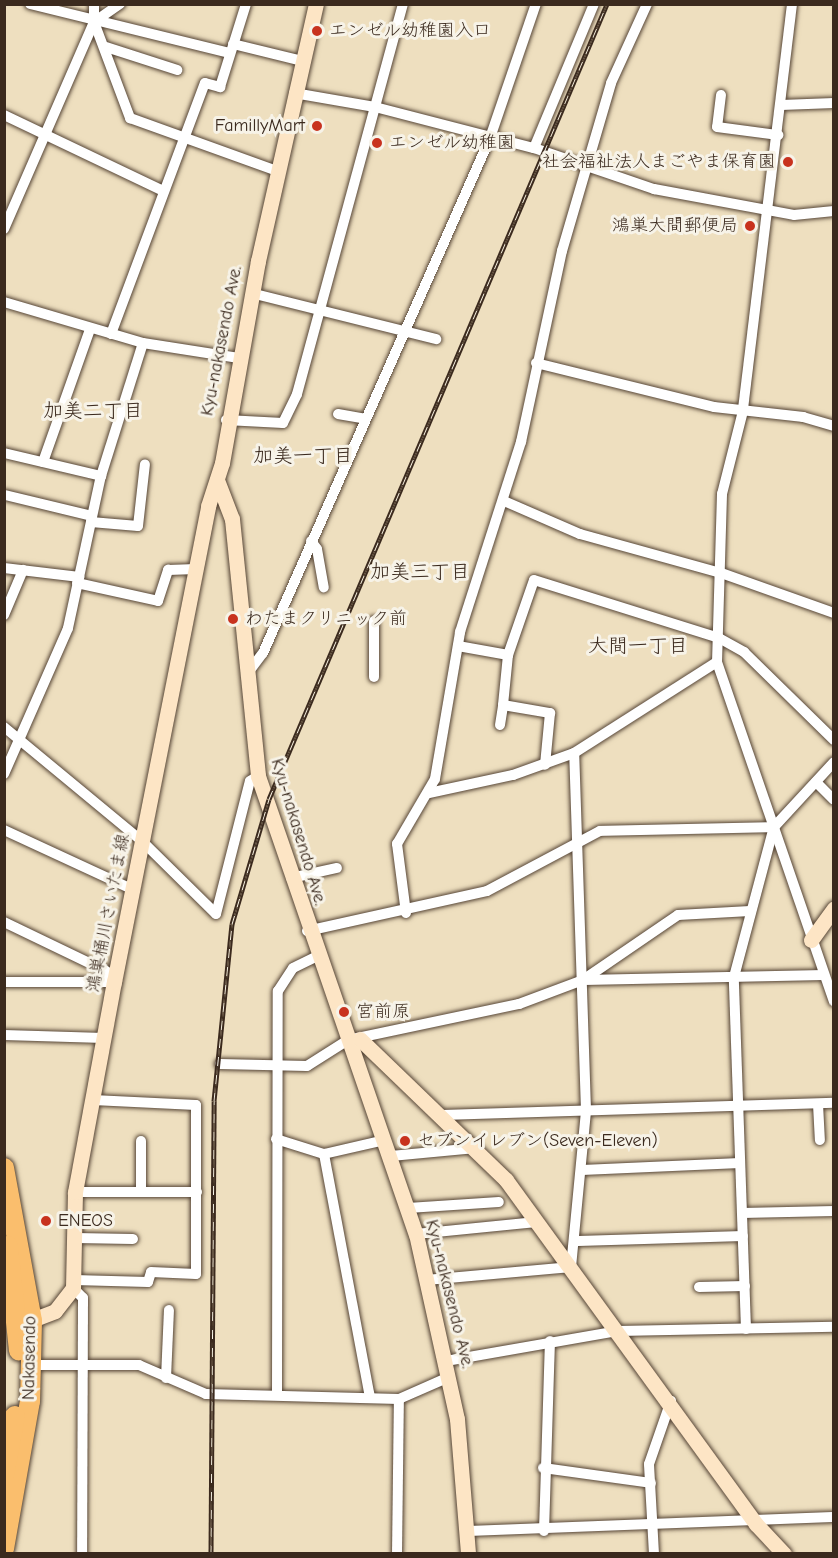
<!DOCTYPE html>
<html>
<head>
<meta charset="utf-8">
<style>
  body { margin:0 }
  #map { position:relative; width:838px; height:1558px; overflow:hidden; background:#eedfbf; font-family:"Comic Neue","Klee One",sans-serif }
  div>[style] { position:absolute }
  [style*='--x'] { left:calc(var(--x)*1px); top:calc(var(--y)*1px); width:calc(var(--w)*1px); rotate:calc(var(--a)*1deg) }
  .roads { filter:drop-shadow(0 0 2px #564536) drop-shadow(0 0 2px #564536) }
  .street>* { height:10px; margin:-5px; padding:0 5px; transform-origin:5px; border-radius:5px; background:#fff }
  .secondary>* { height:15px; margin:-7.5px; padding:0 7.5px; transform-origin:7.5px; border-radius:7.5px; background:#fde5c5 }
  .highway>* { height:20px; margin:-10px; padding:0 10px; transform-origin:10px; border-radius:10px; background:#fabe6d }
  .rail>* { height:5px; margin-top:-2.5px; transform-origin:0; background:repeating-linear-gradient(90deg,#f7f3e8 0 9px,#3b2a1e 0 18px); box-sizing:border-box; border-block:2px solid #3b2a1e }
  .dots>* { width:16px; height:16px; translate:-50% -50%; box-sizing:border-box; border:3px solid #f7f3e8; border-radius:50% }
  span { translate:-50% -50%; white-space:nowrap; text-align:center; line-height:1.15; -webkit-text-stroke:6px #f7f3e8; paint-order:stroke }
  .poi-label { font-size:18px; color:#3b2a1e }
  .left { translate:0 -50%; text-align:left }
  .right { translate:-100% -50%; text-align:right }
  .street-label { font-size:18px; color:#3b2a1e }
  .neighbourhood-label { font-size:20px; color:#3b2a1e }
  .frame { position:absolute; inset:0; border:6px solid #3b2a1e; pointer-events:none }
</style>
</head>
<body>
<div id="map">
  <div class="roads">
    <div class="street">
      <i style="--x:30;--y:4;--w:205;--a:13.8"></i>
      <i style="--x:792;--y:4;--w:410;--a:96.9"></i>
      <i style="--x:743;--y:411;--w:86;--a:104.2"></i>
      <i style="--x:722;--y:494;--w:168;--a:91.7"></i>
      <i style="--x:717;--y:662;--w:359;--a:71"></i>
      <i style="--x:94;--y:22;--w:103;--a:69.4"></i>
      <i style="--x:130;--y:118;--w:156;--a:19.8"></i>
      <i style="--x:94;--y:22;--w:32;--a:-35"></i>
      <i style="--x:233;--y:44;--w:71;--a:13.8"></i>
      <i style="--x:106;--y:47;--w:75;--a:17.9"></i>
      <i style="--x:294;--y:93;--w:82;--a:9.8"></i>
      <i style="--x:375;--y:107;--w:164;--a:14.5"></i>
      <i style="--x:534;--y:148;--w:127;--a:18.9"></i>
      <i style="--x:654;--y:189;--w:142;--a:10.5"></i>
      <i style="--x:794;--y:215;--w:40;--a:-5.7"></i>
      <i style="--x:721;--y:95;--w:32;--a:97"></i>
      <i style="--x:717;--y:127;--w:62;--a:7.5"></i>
      <i style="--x:781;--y:105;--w:53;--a:-2.2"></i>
      <i style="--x:4;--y:115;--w:176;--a:25.5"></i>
      <i style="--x:534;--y:148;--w:156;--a:-67.4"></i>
      <i style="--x:4;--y:229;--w:226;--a:-66.5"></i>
      <i style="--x:94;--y:22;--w:18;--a:-90"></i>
      <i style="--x:251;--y:293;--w:191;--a:14"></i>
      <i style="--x:4;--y:302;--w:145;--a:16.4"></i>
      <i style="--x:143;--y:343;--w:97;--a:8.9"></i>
      <i style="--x:111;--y:334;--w:268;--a:-69.5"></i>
      <i style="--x:205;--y:83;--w:16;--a:15"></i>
      <i style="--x:220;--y:87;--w:87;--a:-72.6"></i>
      <i style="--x:536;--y:363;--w:183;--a:13.9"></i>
      <i style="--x:714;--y:407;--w:90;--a:6.4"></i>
      <i style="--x:803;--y:417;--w:32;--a:16"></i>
      <i style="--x:338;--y:414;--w:27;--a:10"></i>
      <i style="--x:226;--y:420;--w:57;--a:3"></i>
      <i style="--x:283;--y:423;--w:32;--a:-64"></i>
      <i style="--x:297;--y:394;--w:404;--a:-74.8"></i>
      <i style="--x:4;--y:453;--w:100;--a:13.3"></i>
      <i style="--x:43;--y:462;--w:141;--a:-70.5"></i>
      <i style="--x:5;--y:495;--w:89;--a:13.6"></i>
      <i style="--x:504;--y:501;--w:83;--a:23.5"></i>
      <i style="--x:580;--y:534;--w:146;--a:15.5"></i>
      <i style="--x:721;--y:573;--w:120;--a:19.5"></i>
      <i style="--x:91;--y:522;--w:47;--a:4.9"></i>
      <i style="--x:138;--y:526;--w:62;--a:-83.6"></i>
      <i style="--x:311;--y:541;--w:10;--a:53"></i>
      <i style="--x:317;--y:549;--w:39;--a:80"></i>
      <i style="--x:4;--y:568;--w:76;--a:6.8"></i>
      <i style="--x:77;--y:583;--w:83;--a:12.5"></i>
      <i style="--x:158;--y:601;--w:33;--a:-72"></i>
      <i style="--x:168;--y:570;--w:28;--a:-2"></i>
      <i style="--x:4;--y:615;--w:49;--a:-67.1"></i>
      <i style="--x:374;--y:621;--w:56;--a:90"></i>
      <i style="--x:458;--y:646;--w:51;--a:10.2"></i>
      <i style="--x:508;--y:655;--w:79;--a:-70.9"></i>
      <i style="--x:534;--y:580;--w:194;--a:17.4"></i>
      <i style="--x:719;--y:638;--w:29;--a:29"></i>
      <i style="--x:744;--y:652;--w:126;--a:44.4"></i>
      <i style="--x:247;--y:674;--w:26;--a:-53"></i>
      <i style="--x:263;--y:653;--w:563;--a:-66.21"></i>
      <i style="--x:490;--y:138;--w:142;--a:-71.1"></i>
      <i style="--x:503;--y:705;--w:50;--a:-84.3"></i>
      <i style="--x:500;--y:725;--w:20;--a:-81"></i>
      <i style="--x:503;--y:705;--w:48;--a:9.7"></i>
      <i style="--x:550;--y:713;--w:52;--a:95.5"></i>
      <i style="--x:4;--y:727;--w:182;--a:39.6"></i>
      <i style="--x:144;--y:843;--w:101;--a:44.6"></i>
      <i style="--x:216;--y:914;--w:137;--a:-75.7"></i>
      <i style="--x:250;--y:781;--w:9;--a:-32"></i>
      <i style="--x:4;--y:774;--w:159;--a:-66.3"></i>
      <i style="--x:68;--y:628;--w:156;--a:-77.8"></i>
      <i style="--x:101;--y:476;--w:139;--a:-72.5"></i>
      <i style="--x:816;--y:782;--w:25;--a:45"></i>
      <i style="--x:429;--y:793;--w:86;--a:-12.1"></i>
      <i style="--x:513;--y:775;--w:65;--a:-19.8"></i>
      <i style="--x:574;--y:753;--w:169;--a:-32.5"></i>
      <i style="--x:4;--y:830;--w:143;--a:24.8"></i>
      <i style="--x:291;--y:878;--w:47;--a:-12.3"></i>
      <i style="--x:406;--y:913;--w:70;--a:-97.4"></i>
      <i style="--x:397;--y:844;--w:75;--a:-59.7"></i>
      <i style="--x:435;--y:779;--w:149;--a:-80.3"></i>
      <i style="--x:460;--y:632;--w:200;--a:-72.2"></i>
      <i style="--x:521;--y:442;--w:195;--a:-77.9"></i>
      <i style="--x:562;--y:251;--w:175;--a:-73.7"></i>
      <i style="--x:611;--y:83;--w:87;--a:-65.5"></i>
      <i style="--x:4;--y:922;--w:113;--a:25.7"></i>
      <i style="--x:106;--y:971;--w:14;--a:54"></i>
      <i style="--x:307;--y:931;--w:184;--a:-12.5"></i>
      <i style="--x:487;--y:891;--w:128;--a:-28"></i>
      <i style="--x:600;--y:831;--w:174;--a:-1.3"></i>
      <i style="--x:584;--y:980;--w:240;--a:-1.2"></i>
      <i style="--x:4;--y:982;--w:110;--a:0"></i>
      <i style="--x:4;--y:1035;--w:100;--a:1.7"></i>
      <i style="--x:220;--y:1064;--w:87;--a:1.3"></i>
      <i style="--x:307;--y:1066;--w:49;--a:-32.4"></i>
      <i style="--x:348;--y:1040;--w:175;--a:-11.9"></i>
      <i style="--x:519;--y:1004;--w:68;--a:-20.6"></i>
      <i style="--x:583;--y:980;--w:115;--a:-34.4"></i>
      <i style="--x:678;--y:915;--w:72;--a:-3.2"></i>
      <i style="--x:818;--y:1104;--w:36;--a:87"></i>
      <i style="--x:442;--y:1115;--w:392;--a:-1.8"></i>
      <i style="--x:276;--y:1139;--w:50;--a:17.4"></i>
      <i style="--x:324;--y:1154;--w:63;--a:-12.9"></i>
      <i style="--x:141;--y:1141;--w:51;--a:90"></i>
      <i style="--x:324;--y:1154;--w:247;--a:79.3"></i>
      <i style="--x:391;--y:1156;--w:85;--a:-5.4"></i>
      <i style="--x:582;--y:1170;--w:158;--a:-2.5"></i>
      <i style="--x:75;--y:1192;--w:122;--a:0"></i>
      <i style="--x:408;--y:1208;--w:91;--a:-3.8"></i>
      <i style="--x:742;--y:1213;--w:92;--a:-1.2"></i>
      <i style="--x:416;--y:1234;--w:121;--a:-5.7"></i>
      <i style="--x:75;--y:1238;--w:58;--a:1"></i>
      <i style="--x:578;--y:1241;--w:165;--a:-1.7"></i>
      <i style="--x:74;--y:1280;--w:74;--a:1.5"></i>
      <i style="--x:148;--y:1282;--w:10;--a:-73"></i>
      <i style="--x:151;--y:1272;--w:45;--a:2.5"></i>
      <i style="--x:196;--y:1274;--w:169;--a:-90"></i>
      <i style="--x:196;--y:1105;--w:103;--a:-177.2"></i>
      <i style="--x:426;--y:1280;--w:146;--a:-5.1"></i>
      <i style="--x:571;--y:1267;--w:158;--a:-84.5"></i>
      <i style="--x:586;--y:1110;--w:357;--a:-91.9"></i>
      <i style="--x:699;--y:1287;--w:46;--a:-1.2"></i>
      <i style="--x:73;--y:1288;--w:14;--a:45"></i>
      <i style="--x:83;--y:1298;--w:256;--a:90.2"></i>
      <i style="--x:746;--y:1329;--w:352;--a:-92"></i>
      <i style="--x:734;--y:977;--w:155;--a:-75.1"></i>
      <i style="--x:774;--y:827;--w:88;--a:-47.3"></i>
      <i style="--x:446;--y:1361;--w:175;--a:-9.9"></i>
      <i style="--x:618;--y:1331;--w:216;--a:-1.1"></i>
      <i style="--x:31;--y:1365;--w:108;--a:0"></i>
      <i style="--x:139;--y:1365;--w:73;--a:23.4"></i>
      <i style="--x:206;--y:1394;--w:193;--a:1.5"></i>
      <i style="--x:399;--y:1399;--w:55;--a:-23.7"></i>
      <i style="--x:166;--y:1378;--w:68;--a:-87.5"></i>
      <i style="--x:277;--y:1393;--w:402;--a:-89.9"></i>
      <i style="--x:278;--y:991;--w:27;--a:-57"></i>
      <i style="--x:293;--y:968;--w:25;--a:-26"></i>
      <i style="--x:543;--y:1468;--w:109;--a:7.9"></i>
      <i style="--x:467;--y:1531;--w:367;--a:-2.2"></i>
      <i style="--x:544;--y:1531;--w:190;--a:-88.2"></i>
      <i style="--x:397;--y:1554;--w:155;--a:-89.3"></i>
      <i style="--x:654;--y:1554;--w:90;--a:-93.2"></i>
      <i style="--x:649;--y:1464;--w:67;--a:-70.8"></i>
    </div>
    <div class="secondary">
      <i style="--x:217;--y:480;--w:42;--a:69"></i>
      <i style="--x:232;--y:519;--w:258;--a:84.2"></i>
      <i style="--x:258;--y:776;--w:484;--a:71"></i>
      <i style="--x:416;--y:1234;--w:189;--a:77.5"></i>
      <i style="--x:457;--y:1419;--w:135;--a:85.3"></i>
      <i style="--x:811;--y:940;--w:39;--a:-54"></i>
      <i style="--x:360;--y:1039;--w:203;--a:44"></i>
      <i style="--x:506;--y:1180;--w:425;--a:54"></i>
      <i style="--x:756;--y:1524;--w:41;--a:47"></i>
      <i style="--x:24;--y:1323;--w:33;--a:-21"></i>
      <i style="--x:55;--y:1311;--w:29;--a:-52"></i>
      <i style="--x:73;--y:1288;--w:96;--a:-88.8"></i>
      <i style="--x:75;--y:1192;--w:214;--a:-79.5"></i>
      <i style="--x:114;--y:982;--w:485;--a:-78.8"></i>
      <i style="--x:208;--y:506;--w:45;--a:-72"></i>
      <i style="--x:222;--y:463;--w:205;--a:-79.9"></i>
      <i style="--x:258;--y:261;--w:263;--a:-77.3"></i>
    </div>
    <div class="highway">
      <i style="--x:4;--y:1168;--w:156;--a:79.6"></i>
      <i style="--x:32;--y:1321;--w:80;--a:91.4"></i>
      <i style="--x:30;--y:1401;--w:150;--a:100"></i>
      <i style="--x:8;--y:1246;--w:105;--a:84"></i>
      <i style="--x:4;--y:1476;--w:61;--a:-79.6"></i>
    </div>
  </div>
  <div class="rail">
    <i style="--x:211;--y:1554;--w:453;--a:-89.6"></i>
    <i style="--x:214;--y:1101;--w:178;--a:-84.2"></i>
    <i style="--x:232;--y:924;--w:130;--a:-73.5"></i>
    <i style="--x:269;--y:799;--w:864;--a:-66.97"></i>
  </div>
  <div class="dots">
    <i style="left:317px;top:31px;background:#c8321e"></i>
    <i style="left:317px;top:126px;background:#c8321e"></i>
    <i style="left:377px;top:143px;background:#c8321e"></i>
    <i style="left:788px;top:162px;background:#c8321e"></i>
    <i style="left:750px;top:226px;background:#c8321e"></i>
    <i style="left:233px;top:619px;background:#c8321e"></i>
    <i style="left:344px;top:1012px;background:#c8321e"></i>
    <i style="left:405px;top:1141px;background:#c8321e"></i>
    <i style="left:46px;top:1221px;background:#c8321e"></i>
  </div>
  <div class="poi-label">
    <span class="left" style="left:329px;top:31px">エンゼル幼稚園入口</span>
    <span class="right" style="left:305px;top:126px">FamillyMart</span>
    <span class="left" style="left:389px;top:143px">エンゼル幼稚園</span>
    <span class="right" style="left:776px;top:162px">社会福祉法人まごやま保育園</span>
    <span class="right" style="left:738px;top:226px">鴻巣大間郵便局</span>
    <span class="left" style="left:245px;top:619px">わたまクリニック前</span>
    <span class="left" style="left:356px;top:1012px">宮前原</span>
    <span class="left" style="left:417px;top:1141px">セブンイレブン(Seven-Eleven)</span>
    <span class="left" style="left:58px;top:1221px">ENEOS</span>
  </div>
  <div class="street-label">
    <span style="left:222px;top:341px;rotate:-79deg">Kyu-nakasendo Ave.</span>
    <span style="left:298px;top:832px;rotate:73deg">Kyu-nakasendo Ave.</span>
    <span style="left:109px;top:913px;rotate:-79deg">鴻巣桶川さいたま線</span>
    <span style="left:449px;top:1294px;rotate:76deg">Kyu-nakasendo Ave.</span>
    <span style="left:30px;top:1358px;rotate:-89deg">Nakasendo</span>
  </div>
  <div class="neighbourhood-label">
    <span style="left:93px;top:410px">加美二丁目</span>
    <span style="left:303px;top:455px">加美一丁目</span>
    <span style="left:420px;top:571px">加美三丁目</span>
    <span style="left:638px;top:645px">大間一丁目</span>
  </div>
  <div class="frame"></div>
</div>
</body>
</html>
